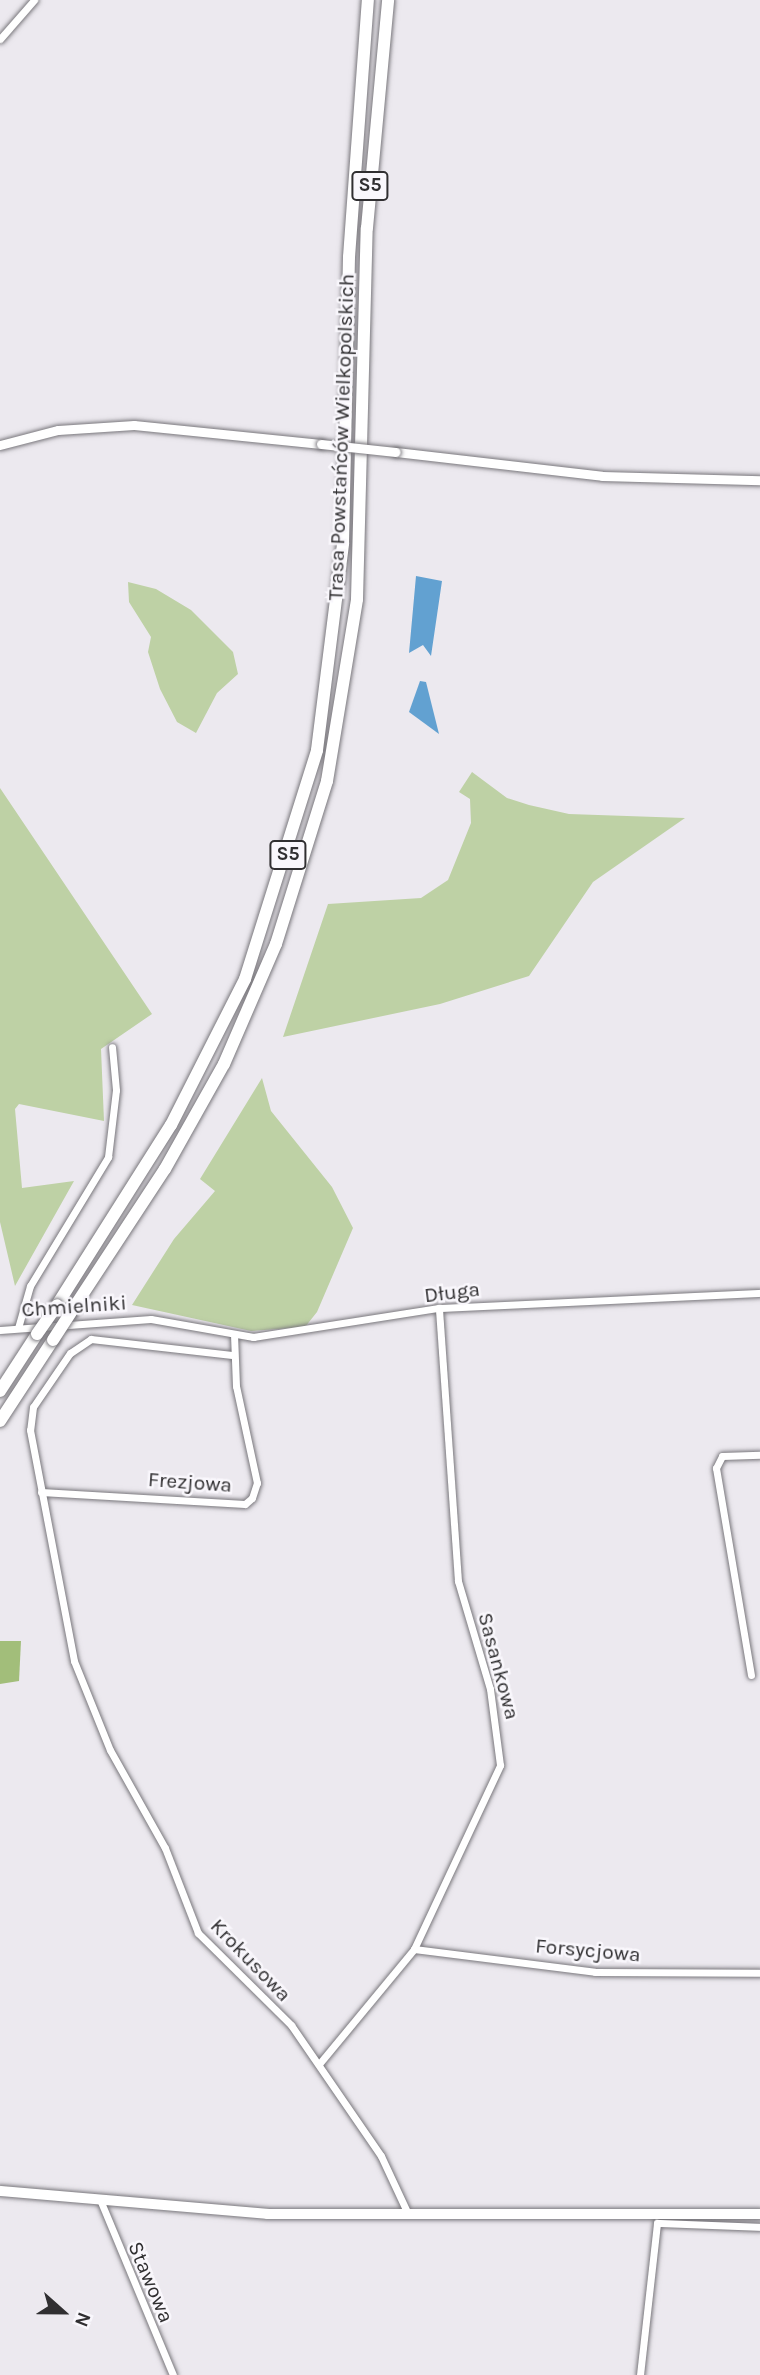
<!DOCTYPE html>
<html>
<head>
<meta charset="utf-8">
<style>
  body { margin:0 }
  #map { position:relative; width:760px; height:2375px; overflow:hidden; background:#ece9ef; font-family:Karla,sans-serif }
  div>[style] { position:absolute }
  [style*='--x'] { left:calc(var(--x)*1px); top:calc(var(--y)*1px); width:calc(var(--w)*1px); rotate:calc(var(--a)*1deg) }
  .green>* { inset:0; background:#bed1a5 }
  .forest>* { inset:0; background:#a2be7a }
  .water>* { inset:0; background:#62a1d1 }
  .roads { filter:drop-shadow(0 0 2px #79777c) drop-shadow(0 0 2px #79777c) }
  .minor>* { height:7px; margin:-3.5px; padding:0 3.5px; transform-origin:3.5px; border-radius:3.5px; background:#fff }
  .tertiary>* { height:9px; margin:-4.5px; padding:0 4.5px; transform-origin:4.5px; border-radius:4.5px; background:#fff }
  .secondary>* { height:10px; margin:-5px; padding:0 5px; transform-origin:5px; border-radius:5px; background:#fff }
  .motorway>* { height:12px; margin:-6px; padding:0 6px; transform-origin:6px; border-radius:6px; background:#fff }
  .bridges { filter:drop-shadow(0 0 2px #79777c) drop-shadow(0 0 2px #79777c) }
  .tertiary-bridge>* { height:9px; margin:-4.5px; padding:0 4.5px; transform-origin:4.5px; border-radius:4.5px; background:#fff }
  .motorway-bridge>* { height:12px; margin:-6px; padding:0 6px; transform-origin:6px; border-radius:6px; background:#fff }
  span { translate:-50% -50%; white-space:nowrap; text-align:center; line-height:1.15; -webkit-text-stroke:5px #f9f7fc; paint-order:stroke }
  .shield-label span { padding:2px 5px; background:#f9f7fc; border:2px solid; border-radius:5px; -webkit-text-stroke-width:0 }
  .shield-label { font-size:19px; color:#302f31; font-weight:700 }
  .street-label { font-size:21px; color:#302f31 }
  .north { position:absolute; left:28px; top:2277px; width:70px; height:70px; -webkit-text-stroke:5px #f9f7fc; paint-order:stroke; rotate:111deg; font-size:19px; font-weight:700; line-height:28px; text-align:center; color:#302f31 }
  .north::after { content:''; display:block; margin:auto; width:24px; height:32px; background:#302f31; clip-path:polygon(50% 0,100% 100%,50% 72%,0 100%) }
</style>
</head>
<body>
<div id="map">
  <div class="green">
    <i style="clip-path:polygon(128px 582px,156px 589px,191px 610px,233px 652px,238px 674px,217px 693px,196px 733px,177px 722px,160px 689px,148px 652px,151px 637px,129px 602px)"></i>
    <i style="clip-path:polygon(472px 772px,507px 798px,529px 805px,569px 814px,685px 818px,593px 882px,529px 976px,440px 1004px,283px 1037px,328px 904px,421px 898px,448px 880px,471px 823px,470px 799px,459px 792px)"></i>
    <i style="clip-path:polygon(0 788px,152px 1014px,101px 1049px,104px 1121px,19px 1104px,15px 1109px,22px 1188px,74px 1181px,15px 1286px,0 1222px)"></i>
    <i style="clip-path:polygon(262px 1078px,271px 1111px,332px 1187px,353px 1228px,317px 1312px,305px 1327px,251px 1331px,132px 1305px,174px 1239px,215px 1191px,200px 1179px)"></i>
  </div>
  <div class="forest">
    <i style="clip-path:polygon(0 1641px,21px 1641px,19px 1681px,0 1684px)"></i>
  </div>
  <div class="water">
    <i style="clip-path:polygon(416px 576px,442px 581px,431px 656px,423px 645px,409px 653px)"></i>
    <i style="clip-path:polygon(420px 681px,426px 682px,439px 734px,409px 712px)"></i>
  </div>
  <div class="roads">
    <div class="minor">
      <i style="--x:0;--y:39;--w:52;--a:-48.9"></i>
      <i style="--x:18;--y:1328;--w:44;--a:-74.1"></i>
      <i style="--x:30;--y:1286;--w:151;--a:-58.8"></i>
      <i style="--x:108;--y:1157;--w:67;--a:-83.2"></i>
      <i style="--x:116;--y:1090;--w:43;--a:-95.3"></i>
      <i style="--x:0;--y:1330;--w:151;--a:-4.2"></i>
      <i style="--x:151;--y:1319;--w:104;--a:10"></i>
      <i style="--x:253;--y:1337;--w:188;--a:-8.9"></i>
      <i style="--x:439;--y:1308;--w:321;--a:-2.7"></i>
      <i style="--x:232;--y:1355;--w:142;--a:-173.5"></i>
      <i style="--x:91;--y:1339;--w:25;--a:146"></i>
      <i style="--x:70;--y:1353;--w:65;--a:124.4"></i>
      <i style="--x:33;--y:1407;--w:23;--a:97"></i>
      <i style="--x:30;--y:1430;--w:235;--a:79.2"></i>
      <i style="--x:74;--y:1661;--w:96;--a:68"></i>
      <i style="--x:110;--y:1750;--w:112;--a:60.7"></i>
      <i style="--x:165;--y:1848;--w:91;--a:68.8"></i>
      <i style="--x:198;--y:1933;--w:131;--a:44.7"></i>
      <i style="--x:291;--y:2025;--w:159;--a:55.5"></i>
      <i style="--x:381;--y:2156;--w:64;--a:65"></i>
      <i style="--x:41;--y:1492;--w:204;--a:3.4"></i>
      <i style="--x:245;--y:1504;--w:9;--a:-41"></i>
      <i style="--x:252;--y:1498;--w:16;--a:-72"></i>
      <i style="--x:257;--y:1483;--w:99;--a:-102.2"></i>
      <i style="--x:236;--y:1386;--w:51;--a:-92.2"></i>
      <i style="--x:751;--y:1675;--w:210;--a:-99.6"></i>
      <i style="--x:716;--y:1468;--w:13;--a:-63"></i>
      <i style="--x:722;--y:1456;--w:38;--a:-2"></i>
      <i style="--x:414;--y:1949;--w:182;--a:7.2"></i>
      <i style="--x:595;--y:1972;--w:165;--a:0.3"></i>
      <i style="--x:319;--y:2064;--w:149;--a:-50.4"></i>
      <i style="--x:414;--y:1949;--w:203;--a:-64.9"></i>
      <i style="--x:500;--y:1765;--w:77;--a:-97.5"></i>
      <i style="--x:490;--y:1689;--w:113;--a:-106.5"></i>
      <i style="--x:458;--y:1581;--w:274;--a:-94"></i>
      <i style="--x:101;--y:2202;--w:187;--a:67.4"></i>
      <i style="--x:640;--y:2375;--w:153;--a:-83.6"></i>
      <i style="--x:657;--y:2223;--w:103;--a:2.2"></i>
    </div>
    <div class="tertiary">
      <i style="--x:0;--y:445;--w:60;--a:-14.5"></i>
      <i style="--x:58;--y:430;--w:76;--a:-3.8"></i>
      <i style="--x:134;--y:425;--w:188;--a:5.8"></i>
      <i style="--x:396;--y:452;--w:207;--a:6.6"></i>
      <i style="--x:602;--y:476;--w:158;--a:1.5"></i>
    </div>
    <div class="secondary">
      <i style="--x:0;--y:2191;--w:268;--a:4.9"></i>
      <i style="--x:267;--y:2214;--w:493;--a:0"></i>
    </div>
    <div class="motorway">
      <i style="--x:57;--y:1305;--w:213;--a:-57.7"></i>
      <i style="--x:171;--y:1125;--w:164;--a:-63.1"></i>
      <i style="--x:245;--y:979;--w:240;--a:-72.5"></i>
      <i style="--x:317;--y:750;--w:209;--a:-82.8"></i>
      <i style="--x:343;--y:543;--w:286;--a:-88.8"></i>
      <i style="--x:349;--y:257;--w:258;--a:-85.8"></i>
      <i style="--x:71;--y:1312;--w:171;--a:-56.7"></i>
      <i style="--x:165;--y:1169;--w:120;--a:-60.7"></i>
      <i style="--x:224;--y:1064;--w:131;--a:-66.6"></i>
      <i style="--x:276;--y:944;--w:171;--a:-72.6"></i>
      <i style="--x:327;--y:781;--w:184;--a:-80.6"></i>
      <i style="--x:357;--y:599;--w:371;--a:-88.5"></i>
      <i style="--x:367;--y:228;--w:229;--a:-84.7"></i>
      <i style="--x:0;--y:1391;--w:68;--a:-57"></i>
      <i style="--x:0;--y:1421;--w:97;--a:-56.8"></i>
    </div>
  </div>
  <div class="bridges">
    <div class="tertiary-bridge">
      <i style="--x:321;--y:444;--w:75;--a:6.1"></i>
    </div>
    <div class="motorway-bridge">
      <i style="--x:37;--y:1334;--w:35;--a:-55"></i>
      <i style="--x:53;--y:1340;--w:33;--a:-57"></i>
    </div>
  </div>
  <div class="shield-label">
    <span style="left:370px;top:186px">S5</span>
    <span style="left:288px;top:855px">S5</span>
  </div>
  <div class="street-label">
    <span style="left:341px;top:437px;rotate:-88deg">Trasa Powstańców Wielkopolskich</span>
    <span style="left:452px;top:1292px;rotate:-7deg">Długa</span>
    <span style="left:74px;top:1306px;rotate:-4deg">Chmielniki</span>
    <span style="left:190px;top:1482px;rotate:4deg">Frezjowa</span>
    <span style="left:499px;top:1666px;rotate:75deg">Sasankowa</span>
    <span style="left:588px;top:1950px;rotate:5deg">Forsycjowa</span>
    <span style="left:251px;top:1960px;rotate:46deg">Krokusowa</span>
    <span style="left:151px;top:2282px;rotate:67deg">Stawowa</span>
  </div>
  <div class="north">N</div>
</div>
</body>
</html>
